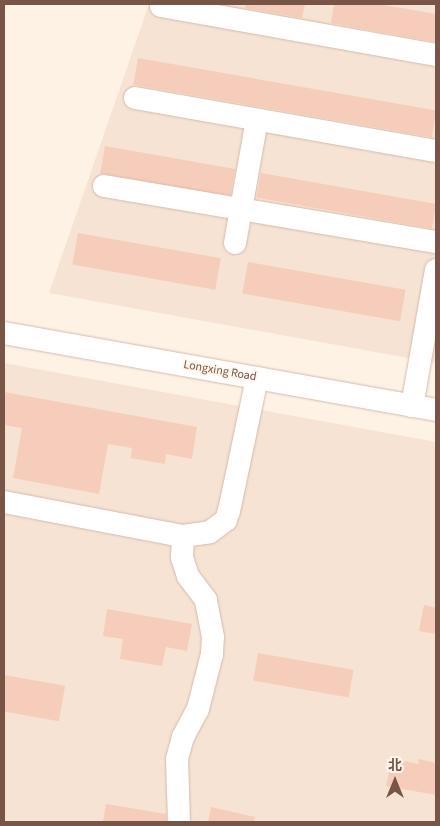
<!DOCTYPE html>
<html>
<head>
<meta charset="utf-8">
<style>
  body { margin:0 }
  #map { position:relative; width:440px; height:826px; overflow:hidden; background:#fef2e5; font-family:"Source Sans 3","Noto Sans SC",sans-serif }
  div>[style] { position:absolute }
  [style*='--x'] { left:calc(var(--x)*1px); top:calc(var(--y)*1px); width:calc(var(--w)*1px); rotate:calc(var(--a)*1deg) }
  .residential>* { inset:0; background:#f6e3d3 }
  .building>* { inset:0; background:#f6cdba; transform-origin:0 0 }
  .roads { filter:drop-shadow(0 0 1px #d3baac) drop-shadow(0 0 1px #d3baac) }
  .minor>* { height:22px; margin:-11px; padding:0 11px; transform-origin:11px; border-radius:11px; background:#fff }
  span { translate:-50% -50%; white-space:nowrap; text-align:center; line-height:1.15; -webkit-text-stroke:4px #fff6ed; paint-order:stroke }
  .street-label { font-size:12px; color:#795548 }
  .frame { position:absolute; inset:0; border:5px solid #795548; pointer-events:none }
  .north { position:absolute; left:370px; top:756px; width:50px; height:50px; -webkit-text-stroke:4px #fff6ed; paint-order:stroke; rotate:0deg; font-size:14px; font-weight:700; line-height:20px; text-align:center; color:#795548 }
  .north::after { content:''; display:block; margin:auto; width:18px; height:22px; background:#795548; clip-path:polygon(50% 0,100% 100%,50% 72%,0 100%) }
</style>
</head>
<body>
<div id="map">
  <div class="residential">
    <i style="clip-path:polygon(149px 4px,436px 4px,436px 363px,49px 293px)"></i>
    <i style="clip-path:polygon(4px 363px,436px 442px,436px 822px,4px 822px)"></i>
  </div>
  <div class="building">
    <i style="clip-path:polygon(246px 4px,305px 4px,302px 18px,245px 8px)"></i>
    <i style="clip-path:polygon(334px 4px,378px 4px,436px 14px,436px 42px,331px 23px)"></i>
    <i style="left:138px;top:58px;width:303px;height:27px;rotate:10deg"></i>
    <i style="left:105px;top:146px;width:132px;height:28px;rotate:10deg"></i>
    <i style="left:261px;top:173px;width:178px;height:25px;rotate:10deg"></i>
    <i style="left:78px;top:233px;width:145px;height:32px;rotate:10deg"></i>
    <i style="left:248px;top:262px;width:160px;height:32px;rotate:10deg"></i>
    <i style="clip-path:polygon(4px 392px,197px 427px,192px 459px,166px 454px,165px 464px,131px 458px,132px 448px,108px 444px,99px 494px,13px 478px,22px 428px,4px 425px)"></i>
    <i style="clip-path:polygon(424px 605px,436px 608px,436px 634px,419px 631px)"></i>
    <i style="clip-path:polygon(107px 609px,192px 624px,187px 651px,166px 647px,162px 666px,120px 659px,123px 639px,103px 636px)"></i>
    <i style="left:258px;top:653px;width:97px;height:28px;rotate:10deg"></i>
    <i style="left:4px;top:675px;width:62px;height:36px;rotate:10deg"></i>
    <i style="clip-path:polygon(392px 758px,418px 764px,419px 759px,436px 763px,436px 795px,386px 786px)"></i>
    <i style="clip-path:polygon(106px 804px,166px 814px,166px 822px,103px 822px)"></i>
    <i style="clip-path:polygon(211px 807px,255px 817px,254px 822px,208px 822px)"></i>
  </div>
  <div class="roads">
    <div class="minor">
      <i style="--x:161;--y:6;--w:279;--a:10.1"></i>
      <i style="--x:135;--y:98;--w:306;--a:10"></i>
      <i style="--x:104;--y:186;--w:337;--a:9.6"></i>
      <i style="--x:235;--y:243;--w:125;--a:-79.9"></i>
      <i style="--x:4;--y:333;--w:439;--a:10.1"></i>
      <i style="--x:412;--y:406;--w:138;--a:-80"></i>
      <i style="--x:4;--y:502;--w:182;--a:10.8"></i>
      <i style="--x:183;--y:536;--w:27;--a:-8"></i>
      <i style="--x:210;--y:532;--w:20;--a:-37"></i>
      <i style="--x:226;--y:520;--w:9;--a:-72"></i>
      <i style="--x:229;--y:511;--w:136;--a:-78.1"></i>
      <i style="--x:179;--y:822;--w:63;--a:-91.8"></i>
      <i style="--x:177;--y:759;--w:23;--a:-75"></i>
      <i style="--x:183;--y:737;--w:32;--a:-62"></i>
      <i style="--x:198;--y:709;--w:57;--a:-75.7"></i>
      <i style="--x:212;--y:654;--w:17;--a:-87"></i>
      <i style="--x:213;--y:637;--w:38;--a:-101"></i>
      <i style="--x:206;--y:600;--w:30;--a:-127"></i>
      <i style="--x:188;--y:576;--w:20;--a:-108"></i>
      <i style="--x:182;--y:557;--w:21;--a:-87"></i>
    </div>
  </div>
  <div class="street-label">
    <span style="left:220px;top:371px;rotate:10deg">Longxing Road</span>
  </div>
  <div class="frame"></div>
  <div class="north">北</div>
</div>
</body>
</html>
